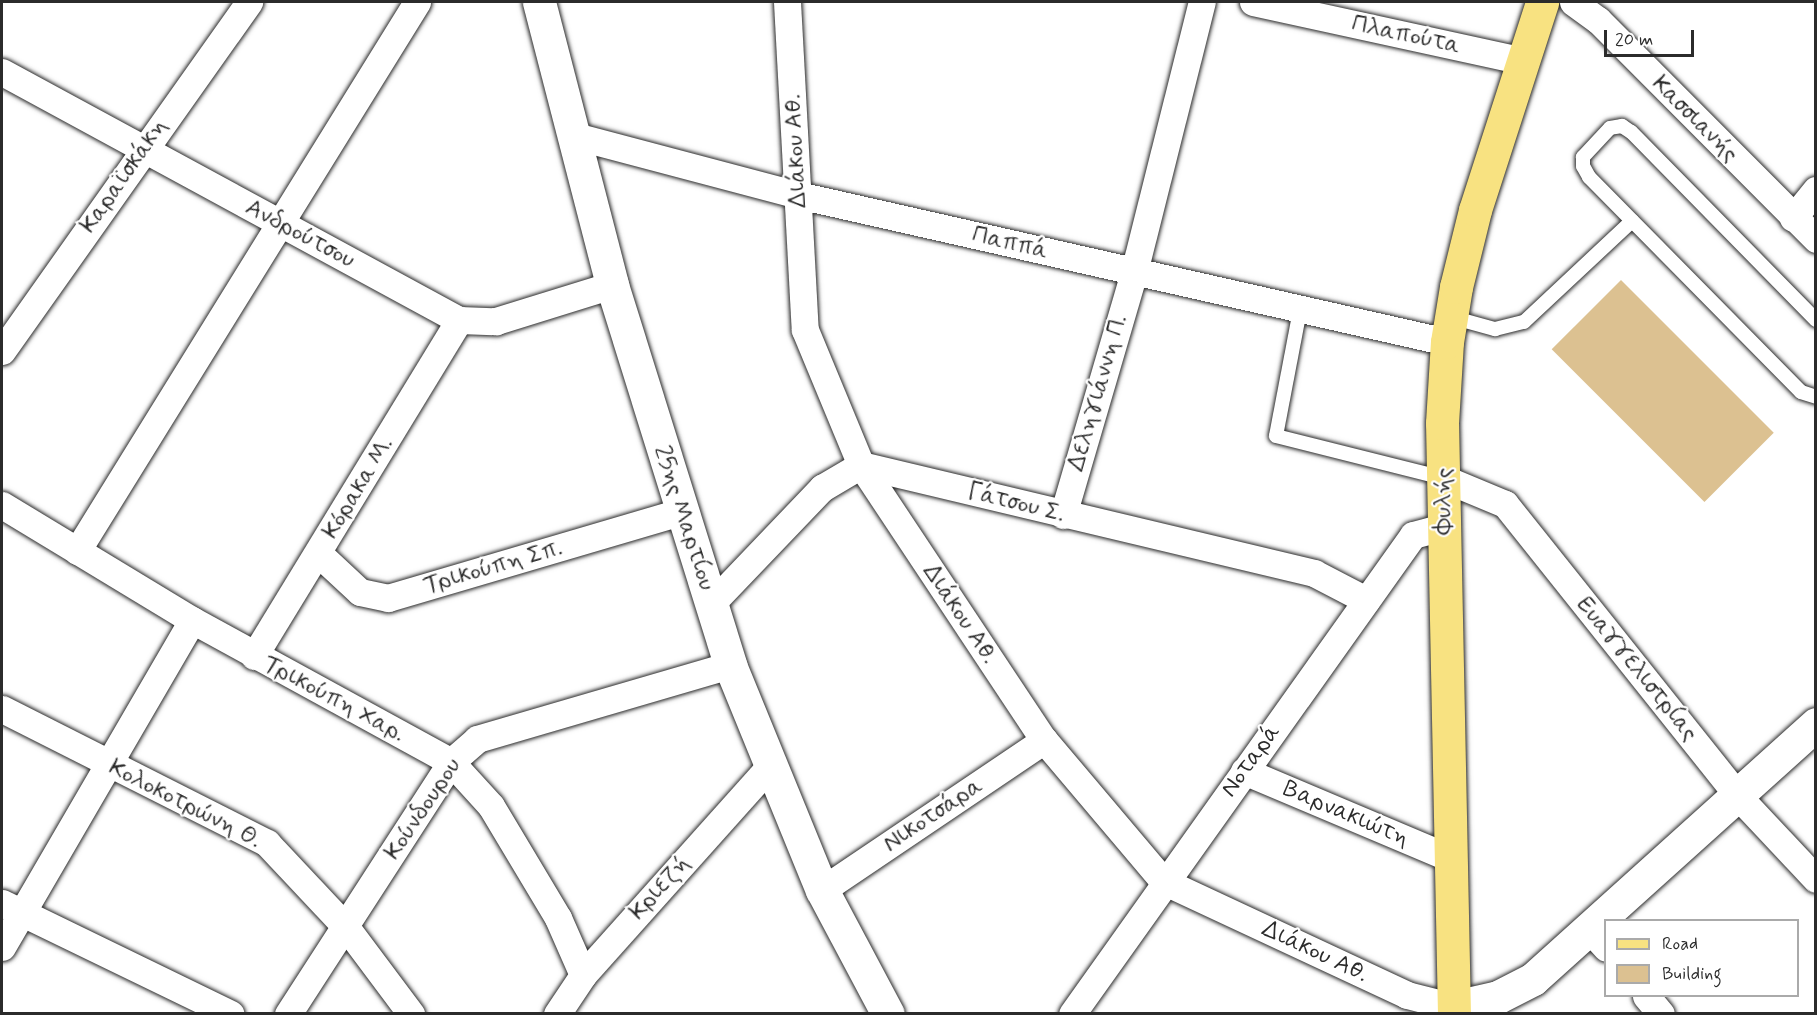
<!DOCTYPE html>
<html>
<head>
<meta charset="utf-8">
<style>
  body { margin:0 }
  #map { position:relative; width:1817px; height:1015px; overflow:hidden; background:#fff; font-family:Mynerve,sans-serif }
  div>[style] { position:absolute }
  [style*='--x'] { left:calc(var(--x)*1px); top:calc(var(--y)*1px); width:calc(var(--w)*1px); rotate:calc(var(--a)*1deg) }
  .building>* { inset:0; background:#dcc191; transform-origin:0 0 }
  .roads { filter:drop-shadow(0 0 2px #2b2b2b) drop-shadow(0 0 2px #2b2b2b) }
  .service>* { height:14px; margin:-7px; padding:0 7px; transform-origin:7px; border-radius:7px; background:#fff }
  .minor>* { height:27px; margin:-13.5px; padding:0 13.5px; transform-origin:13.5px; border-radius:13.5px; background:#fff }
  .tertiary>* { height:33px; margin:-16.5px; padding:0 16.5px; transform-origin:16.5px; border-radius:16.5px; background:#fff }
  .secondary>* { height:33px; margin:-16.5px; padding:0 16.5px; transform-origin:16.5px; border-radius:16.5px; background:#fff }
  .primary>* { height:33px; margin:-16.5px; padding:0 16.5px; transform-origin:16.5px; border-radius:16.5px; background:#f8e281 }
  span { translate:-50% -50%; white-space:nowrap; text-align:center; line-height:1.15; -webkit-text-stroke:4.5px #fff; paint-order:stroke }
  .street-label { font-size:24px; color:#2b2b2b }
  .frame { position:absolute; inset:0; border:3px solid #2b2b2b; pointer-events:none }
  .legend { position:absolute; left:1604px; top:919px; width:195px; height:78px; box-sizing:border-box; background:#fff; border:2px solid #aaa; margin:0; padding:8px 10px; list-style:none; font-size:18px; color:#2b2b2b }
  .legend li { display:flex; align-items:center; gap:12px; height:30px }
  .legend b { width:30px; border:2px solid #aaa }
  .scale { position:absolute; left:1604px; top:30px; width:90px; height:27px; box-sizing:border-box; border:3px solid #2b2b2b; border-top:0; padding-left:8px; font-size:18px; line-height:21px; white-space:nowrap; color:#2b2b2b; -webkit-text-stroke:4px #fff; paint-order:stroke }
</style>
</head>
<body>
<div id="map">
  <div class="building">
    <i style="left:1621px;top:280px;width:216px;height:98px;rotate:45deg"></i>
  </div>
  <div class="roads">
    <div class="service">
      <i style="--x:1300;--y:310;--w:128;--a:100.8"></i>
      <i style="--x:1276;--y:436;--w:172;--a:14.1"></i>
      <i style="--x:1451;--y:317;--w:46;--a:15.3"></i>
      <i style="--x:1495;--y:329;--w:30;--a:-14"></i>
      <i style="--x:1524;--y:322;--w:148;--a:-43.1"></i>
      <i style="--x:1816;--y:320;--w:264;--a:-134.5"></i>
      <i style="--x:1631;--y:132;--w:11;--a:-146"></i>
      <i style="--x:1622;--y:126;--w:12;--a:171"></i>
      <i style="--x:1610;--y:128;--w:40;--a:133"></i>
      <i style="--x:1583;--y:157;--w:9;--a:90"></i>
      <i style="--x:1583;--y:166;--w:13;--a:61"></i>
      <i style="--x:1589;--y:177;--w:302;--a:45.4"></i>
      <i style="--x:1801;--y:392;--w:16;--a:18"></i>
    </div>
    <div class="minor">
      <i style="--x:787;--y:2;--w:328;--a:86.9"></i>
      <i style="--x:805;--y:330;--w:146;--a:67.5"></i>
      <i style="--x:861;--y:465;--w:330;--a:56.4"></i>
      <i style="--x:1044;--y:740;--w:185;--a:49.8"></i>
      <i style="--x:1163;--y:881;--w:269;--a:25"></i>
      <i style="--x:1407;--y:995;--w:49;--a:14.3"></i>
      <i style="--x:1253;--y:2;--w:276;--a:12.3"></i>
      <i style="--x:1573;--y:2;--w:31;--a:36"></i>
      <i style="--x:1598;--y:20;--w:309;--a:45.1"></i>
      <i style="--x:2;--y:72;--w:520;--a:28.49"></i>
      <i style="--x:459;--y:320;--w:37;--a:2"></i>
      <i style="--x:496;--y:321;--w:121;--a:-17.2"></i>
      <i style="--x:575;--y:136;--w:231;--a:14.8"></i>
      <i style="--x:798;--y:195;--w:665;--a:12.76"></i>
      <i style="--x:1793;--y:218;--w:36;--a:-51"></i>
      <i style="--x:2;--y:351;--w:428;--a:-54.7"></i>
      <i style="--x:1445;--y:479;--w:65;--a:22.6"></i>
      <i style="--x:1505;--y:504;--w:372;--a:51.4"></i>
      <i style="--x:1737;--y:795;--w:115;--a:46.8"></i>
      <i style="--x:2;--y:505;--w:222;--a:31.2"></i>
      <i style="--x:192;--y:620;--w:295;--a:28.7"></i>
      <i style="--x:451;--y:762;--w:59;--a:47.7"></i>
      <i style="--x:491;--y:806;--w:131;--a:59.1"></i>
      <i style="--x:558;--y:918;--w:62;--a:66.3"></i>
      <i style="--x:1063;--y:515;--w:253;--a:-73.7"></i>
      <i style="--x:1134;--y:272;--w:278;--a:-75.9"></i>
      <i style="--x:77;--y:551;--w:646;--a:-58.23"></i>
      <i style="--x:318;--y:553;--w:57;--a:42.9"></i>
      <i style="--x:360;--y:592;--w:29;--a:12"></i>
      <i style="--x:388;--y:598;--w:305;--a:-16.4"></i>
      <i style="--x:711;--y:604;--w:161;--a:-46.3"></i>
      <i style="--x:822;--y:488;--w:45;--a:-30.5"></i>
      <i style="--x:861;--y:465;--w:466;--a:13.4"></i>
      <i style="--x:1314;--y:573;--w:59;--a:27.4"></i>
      <i style="--x:254;--y:656;--w:394;--a:-58.6"></i>
      <i style="--x:2;--y:709;--w:297;--a:26.8"></i>
      <i style="--x:267;--y:843;--w:115;--a:46.8"></i>
      <i style="--x:346;--y:927;--w:109;--a:53.2"></i>
      <i style="--x:1244;--y:771;--w:221;--a:22.9"></i>
      <i style="--x:822;--y:890;--w:268;--a:-34"></i>
      <i style="--x:2;--y:903;--w:254;--a:25.9"></i>
      <i style="--x:1590;--y:930;--w:24;--a:48"></i>
      <i style="--x:2;--y:947;--w:378;--a:-59.8"></i>
      <i style="--x:1646;--y:996;--w:23;--a:50"></i>
      <i style="--x:288;--y:1014;--w:300;--a:-57.1"></i>
      <i style="--x:451;--y:762;--w:35;--a:-41"></i>
      <i style="--x:477;--y:739;--w:264;--a:-16.3"></i>
      <i style="--x:557;--y:1014;--w:47;--a:-56.3"></i>
      <i style="--x:583;--y:975;--w:279;--a:-48.2"></i>
      <i style="--x:1072;--y:1014;--w:588;--a:-54.55"></i>
      <i style="--x:1413;--y:535;--w:31;--a:-15"></i>
    </div>
    <div class="tertiary">
      <i style="--x:1454;--y:1007;--w:45;--a:-12.8"></i>
      <i style="--x:1498;--y:997;--w:39;--a:-27"></i>
      <i style="--x:1533;--y:979;--w:381;--a:-42"></i>
    </div>
    <div class="secondary">
      <i style="--x:539;--y:2;--w:292;--a:75.5"></i>
      <i style="--x:612;--y:285;--w:398;--a:72.7"></i>
      <i style="--x:730;--y:665;--w:243;--a:67.8"></i>
      <i style="--x:822;--y:890;--w:140;--a:62"></i>
    </div>
    <div class="primary">
      <i style="--x:1454;--y:1014;--w:591;--a:-91.16"></i>
      <i style="--x:1442;--y:423;--w:81;--a:-86.5"></i>
      <i style="--x:1447;--y:342;--w:56;--a:-80.7"></i>
      <i style="--x:1456;--y:287;--w:79;--a:-76.1"></i>
      <i style="--x:1475;--y:210;--w:219;--a:-72.1"></i>
    </div>
  </div>
  <div class="street-label">
    <span style="left:1406px;top:35px;rotate:12deg">Πλαπούτα</span>
    <span style="left:1695px;top:119px;rotate:45deg">Κασσιανής</span>
    <span style="left:796px;top:151px;rotate:-93deg">Διάκου Αθ.</span>
    <span style="left:124px;top:176px;rotate:-55deg">Καραϊσκάκη</span>
    <span style="left:300px;top:234px;rotate:28deg">Ανδρούτσου</span>
    <span style="left:1010px;top:243px;rotate:13deg">Παππά</span>
    <span style="left:1098px;top:393px;rotate:-74deg">Δεληγιάννη Π.</span>
    <span style="left:358px;top:488px;rotate:-59deg">Κόρακα Μ.</span>
    <span style="left:1444px;top:501px;rotate:-90deg">Φυλής</span>
    <span style="left:1016px;top:503px;rotate:14deg">Γάτσου Σ.</span>
    <span style="left:684px;top:518px;rotate:72deg">25ης Μαρτίου</span>
    <span style="left:493px;top:567px;rotate:-16deg">Τρικούπη Σπ.</span>
    <span style="left:960px;top:614px;rotate:56deg">Διάκου Αθ.</span>
    <span style="left:1637px;top:669px;rotate:51deg">Ευαγγελιστρίας</span>
    <span style="left:334px;top:699px;rotate:28deg">Τρικούπη Χαρ.</span>
    <span style="left:1251px;top:761px;rotate:-54deg">Νοταρά</span>
    <span style="left:185px;top:804px;rotate:27deg">Κολοκοτρώνη Θ.</span>
    <span style="left:423px;top:809px;rotate:-56deg">Κούνδουρου</span>
    <span style="left:1346px;top:814px;rotate:23deg">Βαρνακιώτη</span>
    <span style="left:933px;top:815px;rotate:-34deg">Νικοτσάρα</span>
    <span style="left:660px;top:888px;rotate:-48deg">Κριεζή</span>
    <span style="left:1315px;top:952px;rotate:25deg">Διάκου Αθ.</span>
  </div>
  <div class="frame"></div>
  <ul class="legend">
  <li><b style="height:8px;background:#f8e281"></b>Road</li>
  <li><b style="height:16px;background:#dcc191"></b>Building</li>
  </ul>
  <div class="scale">20 m</div>
</div>
</body>
</html>
